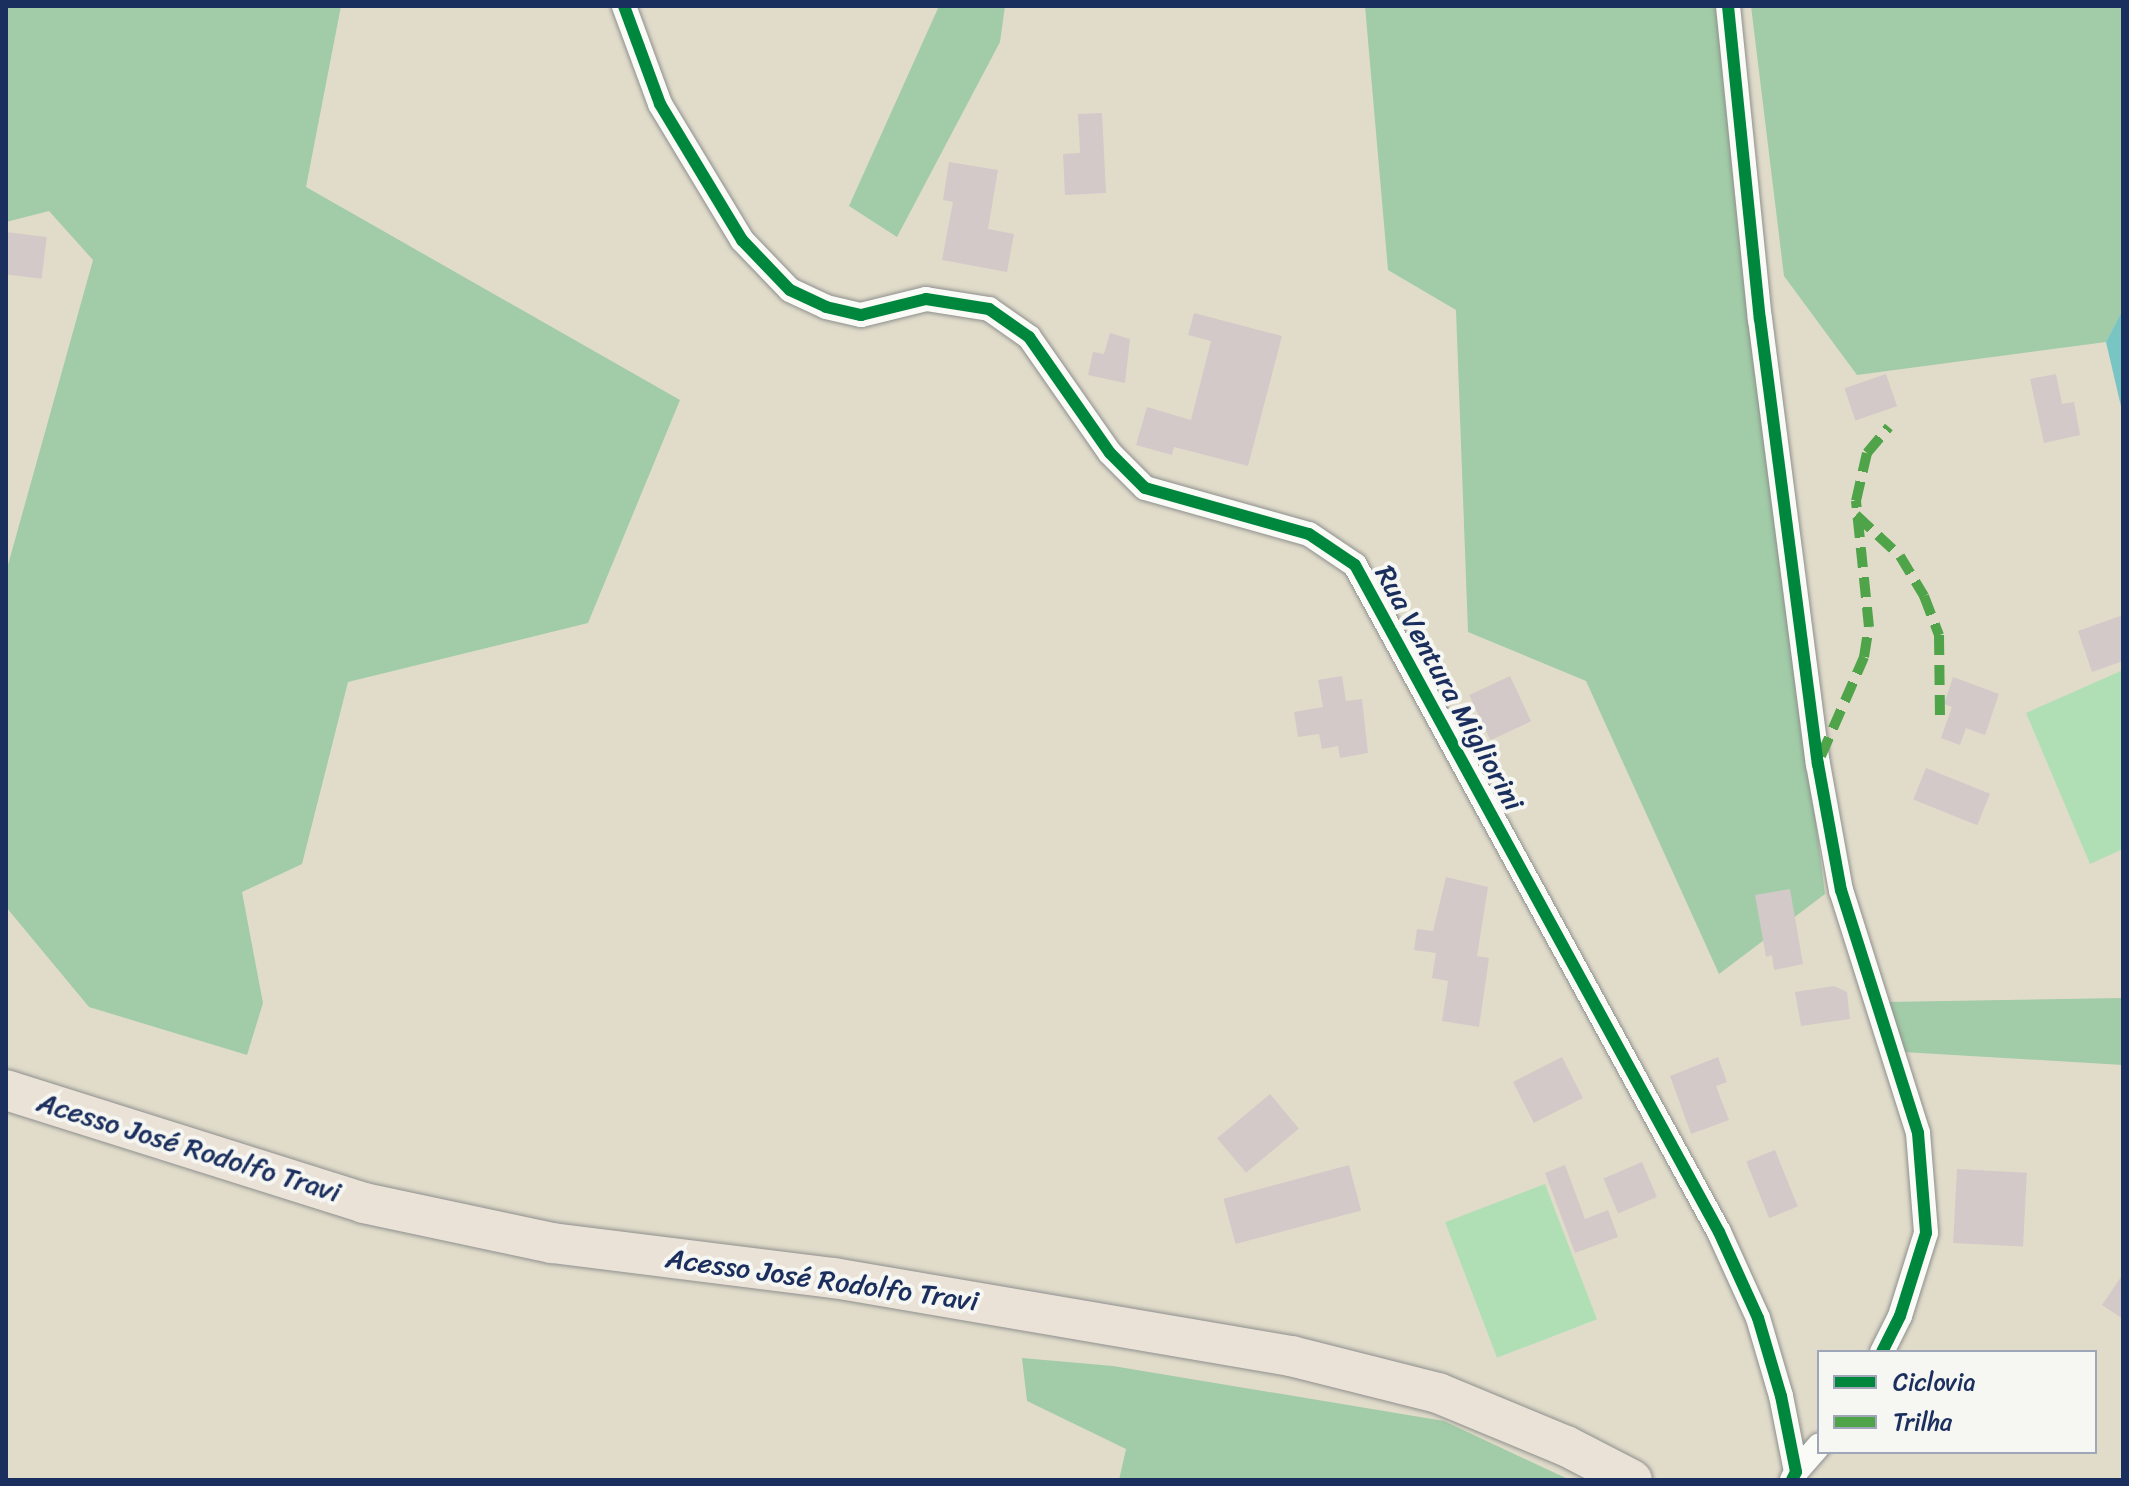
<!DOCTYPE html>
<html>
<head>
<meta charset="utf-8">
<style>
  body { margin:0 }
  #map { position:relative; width:2129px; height:1486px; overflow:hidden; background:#e1dcca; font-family:Sriracha,sans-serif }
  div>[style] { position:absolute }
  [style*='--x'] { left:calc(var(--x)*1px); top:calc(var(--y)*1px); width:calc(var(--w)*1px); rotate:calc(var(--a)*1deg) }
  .green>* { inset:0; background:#b0dfb6; transform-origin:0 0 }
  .forest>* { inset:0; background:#a1cca7 }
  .water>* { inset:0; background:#79c5c4 }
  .building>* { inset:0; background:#d3c9c8; transform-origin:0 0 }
  .roads { filter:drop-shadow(0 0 2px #8e8f8e) drop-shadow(0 0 2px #8e8f8e) }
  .minor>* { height:24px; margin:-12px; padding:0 12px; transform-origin:12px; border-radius:12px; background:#fafaf7 }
  .trunk>* { height:40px; margin:-20px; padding:0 20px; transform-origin:20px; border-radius:20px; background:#eae2d7 }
  .quiet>* { height:10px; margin-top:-5px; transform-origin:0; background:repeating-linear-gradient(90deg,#4fa44a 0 20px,transparent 0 30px) }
  .cycleway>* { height:12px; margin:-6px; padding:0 6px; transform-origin:6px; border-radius:6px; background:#00873e }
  span { translate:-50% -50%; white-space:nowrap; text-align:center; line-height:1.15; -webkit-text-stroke:8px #f6f6f2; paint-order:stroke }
  .street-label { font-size:28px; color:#1b2f5e }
  .frame { position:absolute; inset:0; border:8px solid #1b2f5e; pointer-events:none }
  .legend { position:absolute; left:1817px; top:1350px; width:280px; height:104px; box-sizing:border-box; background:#f6f6f2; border:2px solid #9ea6b7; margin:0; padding:10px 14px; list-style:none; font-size:24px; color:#1b2f5e }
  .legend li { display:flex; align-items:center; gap:16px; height:40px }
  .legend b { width:40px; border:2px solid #9ea6b7 }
</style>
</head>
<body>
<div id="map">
  <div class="green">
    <i style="clip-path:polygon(2123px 670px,2123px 849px,2090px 864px,2026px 713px)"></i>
    <i style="left:1545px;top:1184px;width:145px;height:107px;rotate:69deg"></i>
  </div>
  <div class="forest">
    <i style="clip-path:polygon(6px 6px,341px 6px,306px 187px,680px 400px,588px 623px,348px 682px,302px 864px,242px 892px,263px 1003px,247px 1055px,89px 1007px,6px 907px,6px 572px,93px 260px,49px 211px,6px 222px)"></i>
    <i style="clip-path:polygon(939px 6px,1005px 6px,1000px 42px,897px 237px,849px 206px)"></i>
    <i style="clip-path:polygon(1365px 6px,1719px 6px,1751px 315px,1825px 894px,1719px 974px,1586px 681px,1468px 632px,1456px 310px,1388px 270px)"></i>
    <i style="clip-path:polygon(1751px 6px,2123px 6px,2123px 309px,2106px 342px,1857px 375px,1784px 276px)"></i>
    <i style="clip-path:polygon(2123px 998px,2123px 1065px,1903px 1052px,1886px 1002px)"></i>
    <i style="clip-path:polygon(1022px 1358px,1113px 1366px,1444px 1421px,1570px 1480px,1119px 1480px,1126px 1449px,1027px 1401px)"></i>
  </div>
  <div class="water">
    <i style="clip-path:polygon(2123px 309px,2123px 415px,2106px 342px)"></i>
  </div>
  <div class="building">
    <i style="clip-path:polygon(1102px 113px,1106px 193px,1065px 195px,1063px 154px,1080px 153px,1078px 114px)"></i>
    <i style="clip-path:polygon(949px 162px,998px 170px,988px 229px,1014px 234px,1007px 272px,942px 260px,953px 202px,943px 200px)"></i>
    <i style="left:6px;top:232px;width:41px;height:42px;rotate:7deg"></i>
    <i style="clip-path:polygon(1194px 313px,1282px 336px,1248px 466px,1174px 447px,1172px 455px,1136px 445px,1147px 407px,1191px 420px,1211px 341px,1188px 335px)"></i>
    <i style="clip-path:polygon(1110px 333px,1130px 339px,1125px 383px,1088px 375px,1093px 352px,1104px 354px)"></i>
    <i style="left:1886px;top:374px;width:34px;height:44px;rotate:71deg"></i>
    <i style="clip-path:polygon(2056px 374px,2062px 404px,2074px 402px,2080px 435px,2044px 443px,2030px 379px)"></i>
    <i style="clip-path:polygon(2123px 615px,2123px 661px,2092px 672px,2078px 631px)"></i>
    <i style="clip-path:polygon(1342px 676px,1346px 701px,1362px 699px,1368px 753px,1340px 758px,1338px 746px,1322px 749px,1319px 734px,1298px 737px,1294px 712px,1323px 707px,1318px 680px)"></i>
    <i style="left:1510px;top:676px;width:50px;height:45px;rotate:65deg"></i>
    <i style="clip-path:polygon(1953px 677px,1999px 694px,1985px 735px,1966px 728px,1960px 745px,1941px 738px,1952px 707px,1944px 704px)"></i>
    <i style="left:1926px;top:768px;width:69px;height:34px;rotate:22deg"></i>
    <i style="clip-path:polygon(1446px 877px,1488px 887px,1477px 956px,1489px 958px,1479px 1027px,1442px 1021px,1448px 981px,1432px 978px,1436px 953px,1414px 950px,1417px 929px,1433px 931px)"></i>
    <i style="clip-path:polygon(1790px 889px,1803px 964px,1774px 970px,1772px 955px,1766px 957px,1755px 895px)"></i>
    <i style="clip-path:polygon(1834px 986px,1847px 992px,1850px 1019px,1801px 1026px,1795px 992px)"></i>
    <i style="left:1562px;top:1057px;width:46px;height:55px;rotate:63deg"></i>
    <i style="clip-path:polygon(1718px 1057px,1727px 1082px,1716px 1086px,1729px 1120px,1691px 1134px,1670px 1076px)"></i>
    <i style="left:1270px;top:1094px;width:45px;height:69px;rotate:50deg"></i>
    <i style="left:1775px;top:1150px;width:61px;height:31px;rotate:68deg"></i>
    <i style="left:1642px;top:1162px;width:38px;height:42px;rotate:67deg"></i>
    <i style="left:1349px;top:1165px;width:47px;height:130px;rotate:75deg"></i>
    <i style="clip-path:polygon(1565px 1165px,1585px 1219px,1608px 1210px,1618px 1237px,1575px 1253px,1545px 1173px)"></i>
    <i style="left:1957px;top:1169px;width:70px;height:74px;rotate:3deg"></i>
    <i style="clip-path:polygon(2123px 1274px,2123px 1319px,2102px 1305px)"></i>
  </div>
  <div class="roads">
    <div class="minor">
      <i style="--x:624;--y:6;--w:104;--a:69.8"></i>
      <i style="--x:660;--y:104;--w:159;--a:58.9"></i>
      <i style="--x:742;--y:240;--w:69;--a:46.2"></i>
      <i style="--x:790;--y:290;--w:40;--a:25"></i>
      <i style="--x:826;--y:307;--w:36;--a:13"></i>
      <i style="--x:861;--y:315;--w:67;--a:-13.8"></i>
      <i style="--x:926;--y:299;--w:64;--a:9"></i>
      <i style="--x:989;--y:309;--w:49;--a:35"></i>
      <i style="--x:1029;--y:337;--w:141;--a:55.1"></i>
      <i style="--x:1110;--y:453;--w:49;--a:45"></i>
      <i style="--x:1145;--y:488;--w:170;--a:15.7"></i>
      <i style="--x:1309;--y:534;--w:55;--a:34"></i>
      <i style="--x:1355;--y:565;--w:760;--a:61.38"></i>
      <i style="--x:1719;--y:1232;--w:94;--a:65.6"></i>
      <i style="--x:1758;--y:1318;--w:81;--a:73.6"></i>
      <i style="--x:1781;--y:1396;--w:77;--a:78.8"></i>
      <i style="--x:1796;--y:1472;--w:9;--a:117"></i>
      <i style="--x:1728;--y:6;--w:315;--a:84.2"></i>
      <i style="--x:1760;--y:319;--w:449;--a:82.6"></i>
      <i style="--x:1818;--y:764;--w:128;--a:79.7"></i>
      <i style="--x:1841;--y:890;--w:255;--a:72.4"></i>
      <i style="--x:1918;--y:1133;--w:100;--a:85.4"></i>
      <i style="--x:1926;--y:1233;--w:87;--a:107.4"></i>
      <i style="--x:1900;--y:1316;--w:40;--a:116.6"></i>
      <i style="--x:1796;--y:1472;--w:35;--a:-49"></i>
    </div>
    <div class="trunk">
      <i style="--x:6;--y:1090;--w:375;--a:17.5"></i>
      <i style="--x:364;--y:1203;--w:192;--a:12"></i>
      <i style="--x:552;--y:1243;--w:284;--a:7.1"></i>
      <i style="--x:834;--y:1278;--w:464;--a:9.7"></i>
      <i style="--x:1291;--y:1356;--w:152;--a:14.1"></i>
      <i style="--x:1438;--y:1393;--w:139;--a:22.5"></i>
      <i style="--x:1566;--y:1446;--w:74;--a:27.3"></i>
    </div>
  </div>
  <div class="quiet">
    <i style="--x:1856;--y:515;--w:60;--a:43"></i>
    <i style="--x:1900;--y:556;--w:47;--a:59"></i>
    <i style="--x:1924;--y:596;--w:42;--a:69"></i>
    <i style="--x:1939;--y:635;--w:84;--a:89.3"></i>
    <i style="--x:1821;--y:756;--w:108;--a:-66.5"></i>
    <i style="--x:1864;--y:657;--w:30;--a:-81"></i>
    <i style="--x:1869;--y:627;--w:127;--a:-95.9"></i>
    <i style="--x:1856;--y:501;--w:49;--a:-77.1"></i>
    <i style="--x:1867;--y:453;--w:34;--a:-50"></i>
  </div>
  <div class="cycleway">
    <i style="--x:624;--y:6;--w:104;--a:69.8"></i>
    <i style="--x:660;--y:104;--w:159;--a:58.9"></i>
    <i style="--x:742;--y:240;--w:69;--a:46.2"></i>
    <i style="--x:790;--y:290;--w:40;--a:25"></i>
    <i style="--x:826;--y:307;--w:36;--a:13"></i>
    <i style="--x:861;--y:315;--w:67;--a:-13.8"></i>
    <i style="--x:926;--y:299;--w:64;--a:9"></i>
    <i style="--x:989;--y:309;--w:49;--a:35"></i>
    <i style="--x:1029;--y:337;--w:141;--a:55.1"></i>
    <i style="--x:1110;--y:453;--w:49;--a:45"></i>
    <i style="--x:1145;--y:488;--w:170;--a:15.7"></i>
    <i style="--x:1309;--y:534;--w:55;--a:34"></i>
    <i style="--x:1355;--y:565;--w:760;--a:61.38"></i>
    <i style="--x:1719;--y:1232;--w:94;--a:65.6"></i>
    <i style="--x:1758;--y:1318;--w:81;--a:73.6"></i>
    <i style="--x:1781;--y:1396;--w:77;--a:78.8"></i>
    <i style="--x:1796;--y:1472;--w:9;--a:117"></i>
    <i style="--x:1728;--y:6;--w:315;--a:84.2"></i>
    <i style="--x:1760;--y:319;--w:449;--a:82.6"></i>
    <i style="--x:1818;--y:764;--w:128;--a:79.7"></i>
    <i style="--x:1841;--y:890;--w:255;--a:72.4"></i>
    <i style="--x:1918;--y:1133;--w:100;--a:85.4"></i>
    <i style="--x:1926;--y:1233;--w:87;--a:107.4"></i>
    <i style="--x:1900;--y:1316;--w:40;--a:116.6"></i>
  </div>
  <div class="street-label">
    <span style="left:1449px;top:688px;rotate:61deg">Rua Ventura Migliorini</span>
    <span style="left:189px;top:1147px;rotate:17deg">Acesso José Rodolfo Travi</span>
    <span style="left:822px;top:1280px;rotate:8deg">Acesso José Rodolfo Travi</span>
  </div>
  <div class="frame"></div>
  <ul class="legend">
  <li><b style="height:10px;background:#00873e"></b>Ciclovia</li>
  <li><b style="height:10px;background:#4fa44a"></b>Trilha</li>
  </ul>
</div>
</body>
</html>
